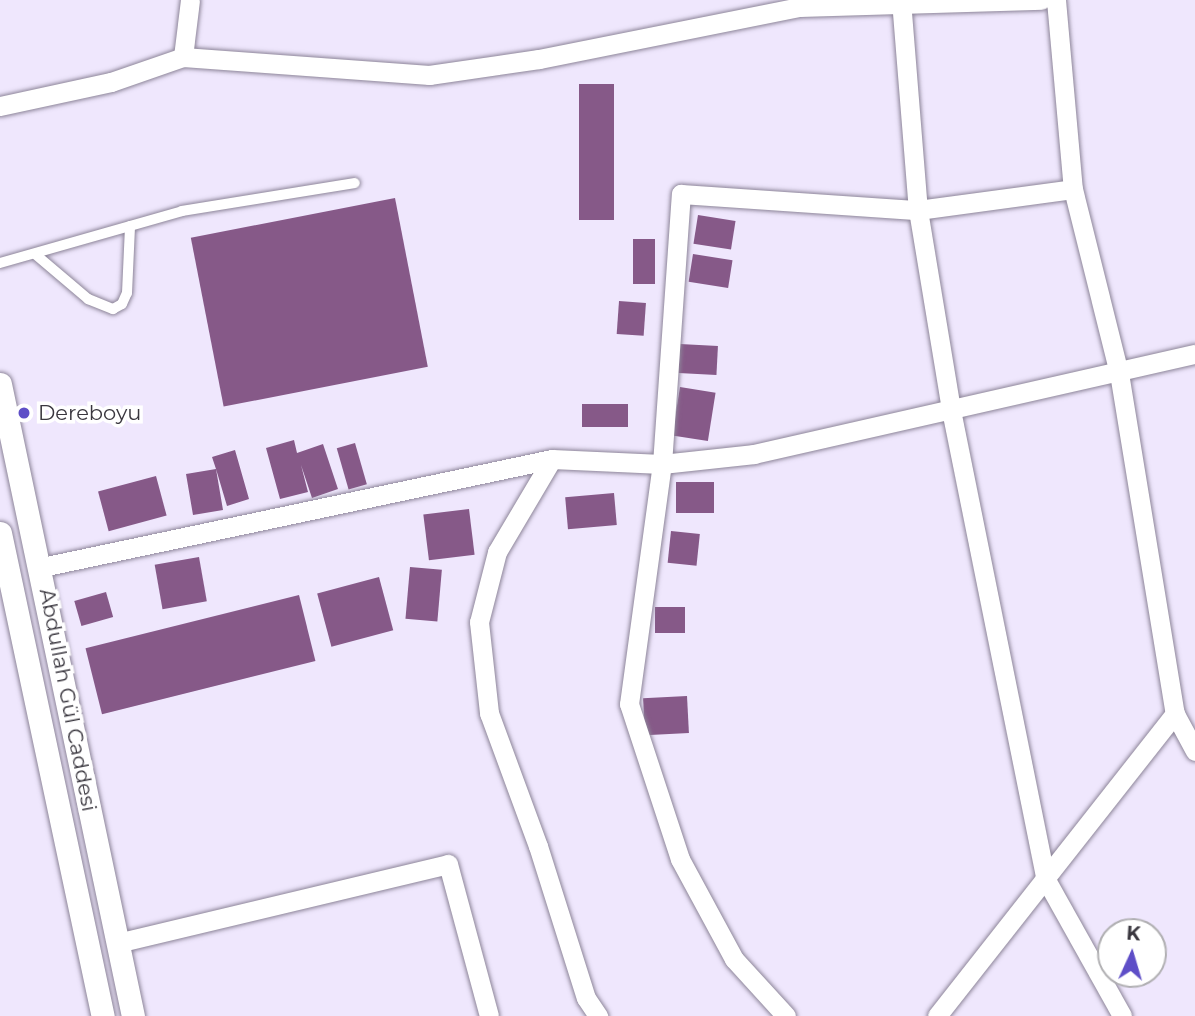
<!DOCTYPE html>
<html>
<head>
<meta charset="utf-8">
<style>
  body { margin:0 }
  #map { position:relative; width:1195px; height:1016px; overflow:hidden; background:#efe7fd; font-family:Montserrat,sans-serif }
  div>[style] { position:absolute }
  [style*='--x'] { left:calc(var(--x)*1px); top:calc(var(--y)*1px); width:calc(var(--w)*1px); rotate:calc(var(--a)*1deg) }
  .building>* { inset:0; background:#865988; transform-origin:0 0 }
  .roads { filter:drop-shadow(0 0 2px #8d8599) drop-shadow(0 0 2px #8d8599) }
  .service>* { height:10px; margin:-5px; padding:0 5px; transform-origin:5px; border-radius:5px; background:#fff }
  .minor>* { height:19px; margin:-9.5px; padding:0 9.5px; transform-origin:9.5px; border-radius:9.5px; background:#fff }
  .tertiary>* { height:23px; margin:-11.5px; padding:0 11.5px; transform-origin:11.5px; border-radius:11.5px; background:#fff }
  .dots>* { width:19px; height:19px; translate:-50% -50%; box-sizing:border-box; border:4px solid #fff; border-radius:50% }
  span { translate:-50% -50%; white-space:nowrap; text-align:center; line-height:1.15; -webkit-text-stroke:7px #fff; paint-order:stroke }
  .poi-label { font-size:21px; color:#3a373f }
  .left { translate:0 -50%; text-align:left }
  .street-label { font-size:21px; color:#3a373f }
  .north { position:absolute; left:1097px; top:918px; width:70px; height:70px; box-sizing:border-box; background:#fff; border:2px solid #b0afb2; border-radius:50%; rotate:4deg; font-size:19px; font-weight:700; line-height:28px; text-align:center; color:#3a373f }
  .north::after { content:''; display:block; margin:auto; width:24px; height:32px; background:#5e4ec7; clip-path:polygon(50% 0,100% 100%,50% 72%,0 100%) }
</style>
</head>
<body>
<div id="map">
  <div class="building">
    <i style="left:579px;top:84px;width:35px;height:136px"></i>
    <i style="left:395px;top:198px;width:172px;height:208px;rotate:79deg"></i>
    <i style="left:698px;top:215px;width:38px;height:29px;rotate:9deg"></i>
    <i style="left:633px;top:239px;width:22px;height:45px"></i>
    <i style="left:693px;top:254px;width:40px;height:28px;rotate:9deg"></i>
    <i style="left:619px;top:301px;width:27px;height:33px;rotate:4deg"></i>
    <i style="left:680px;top:344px;width:38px;height:29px;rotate:3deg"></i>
    <i style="left:680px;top:387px;width:36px;height:49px;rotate:9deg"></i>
    <i style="left:582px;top:404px;width:46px;height:23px"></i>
    <i style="clip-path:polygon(294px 440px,297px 453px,323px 444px,338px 489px,312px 498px,301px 465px,308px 492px,280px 499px,266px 448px)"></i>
    <i style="left:355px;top:443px;width:43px;height:19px;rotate:74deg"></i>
    <i style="clip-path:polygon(235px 450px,249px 499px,227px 506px,216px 469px,223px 510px,193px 515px,186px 474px,216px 469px,212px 457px)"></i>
    <i style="left:156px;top:476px;width:41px;height:60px;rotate:75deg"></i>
    <i style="left:714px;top:482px;width:31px;height:38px;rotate:90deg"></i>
    <i style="left:614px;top:493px;width:32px;height:49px;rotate:85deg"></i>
    <i style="left:469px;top:509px;width:46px;height:46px;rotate:83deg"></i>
    <i style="left:671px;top:531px;width:29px;height:32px;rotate:6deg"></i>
    <i style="left:199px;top:557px;width:45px;height:45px;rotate:80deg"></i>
    <i style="left:410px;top:567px;width:32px;height:52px;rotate:5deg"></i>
    <i style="left:379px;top:577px;width:55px;height:64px;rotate:75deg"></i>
    <i style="left:106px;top:592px;width:26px;height:33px;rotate:74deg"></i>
    <i style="left:299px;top:595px;width:68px;height:220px;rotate:76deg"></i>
    <i style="left:655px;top:607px;width:30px;height:26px"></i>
    <i style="left:687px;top:696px;width:37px;height:44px;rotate:87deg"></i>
  </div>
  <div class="roads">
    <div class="service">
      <i style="--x:35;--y:254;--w:70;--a:40.3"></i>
      <i style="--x:88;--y:299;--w:27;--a:22"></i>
      <i style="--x:113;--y:309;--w:10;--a:-29"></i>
      <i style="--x:122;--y:304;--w:12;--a:-66"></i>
      <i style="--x:127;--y:293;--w:67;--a:-87.4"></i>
      <i style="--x:0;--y:263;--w:189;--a:-15.9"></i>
      <i style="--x:182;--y:211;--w:175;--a:-9.2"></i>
    </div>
    <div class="minor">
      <i style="--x:901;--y:0;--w:211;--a:85.4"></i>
      <i style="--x:918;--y:210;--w:203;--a:80.6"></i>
      <i style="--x:951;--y:410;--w:477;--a:78.6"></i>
      <i style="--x:1045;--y:878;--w:158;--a:60.8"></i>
      <i style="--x:1056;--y:0;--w:190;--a:84.9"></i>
      <i style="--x:183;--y:57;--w:57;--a:-83"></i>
      <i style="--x:0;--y:106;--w:114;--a:-12.2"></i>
      <i style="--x:111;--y:82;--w:76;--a:-19.1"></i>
      <i style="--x:183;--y:57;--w:247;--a:4.2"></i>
      <i style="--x:429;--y:75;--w:111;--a:-8.3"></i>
      <i style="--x:539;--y:59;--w:266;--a:-11.3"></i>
      <i style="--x:800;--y:7;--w:241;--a:-1.7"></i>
      <i style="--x:552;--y:459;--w:108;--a:120.6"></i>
      <i style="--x:497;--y:552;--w:72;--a:104.4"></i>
      <i style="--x:479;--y:622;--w:92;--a:83.7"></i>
      <i style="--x:489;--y:713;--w:142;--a:69.8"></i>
      <i style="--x:538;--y:846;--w:159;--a:72.5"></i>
      <i style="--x:586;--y:998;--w:22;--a:56"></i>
      <i style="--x:42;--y:567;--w:521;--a:-11.96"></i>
      <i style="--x:552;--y:459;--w:110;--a:2.6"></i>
      <i style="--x:662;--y:464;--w:93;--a:-6.2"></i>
      <i style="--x:754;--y:454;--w:452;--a:-12.8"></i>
      <i style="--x:117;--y:943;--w:340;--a:-13.4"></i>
      <i style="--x:448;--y:864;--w:157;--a:74.9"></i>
      <i style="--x:786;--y:1016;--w:77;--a:-132.4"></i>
      <i style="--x:734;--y:959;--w:114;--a:-118.4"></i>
      <i style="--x:680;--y:859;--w:163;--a:-108.2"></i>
      <i style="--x:629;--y:704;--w:242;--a:-82.2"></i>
      <i style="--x:662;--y:464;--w:271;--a:-86"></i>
      <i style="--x:681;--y:194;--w:238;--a:3.9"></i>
      <i style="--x:918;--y:210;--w:156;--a:-7.7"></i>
      <i style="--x:1073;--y:189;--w:190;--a:76"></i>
      <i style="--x:1119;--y:373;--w:346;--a:80.7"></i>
      <i style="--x:1175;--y:714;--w:42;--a:61.6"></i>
      <i style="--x:937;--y:1016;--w:385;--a:-51.8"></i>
    </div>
    <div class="tertiary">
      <i style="--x:0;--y:384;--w:646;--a:78.12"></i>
      <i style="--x:0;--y:533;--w:494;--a:78"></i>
    </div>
  </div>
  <div class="dots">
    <i style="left:24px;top:413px;background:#5e4ec7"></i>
  </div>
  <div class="poi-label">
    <span class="left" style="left:38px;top:413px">Dereboyu</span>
  </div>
  <div class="street-label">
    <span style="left:68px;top:700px;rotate:79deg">Abdullah Gül Caddesi</span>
  </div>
  <div class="north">K</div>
</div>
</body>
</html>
